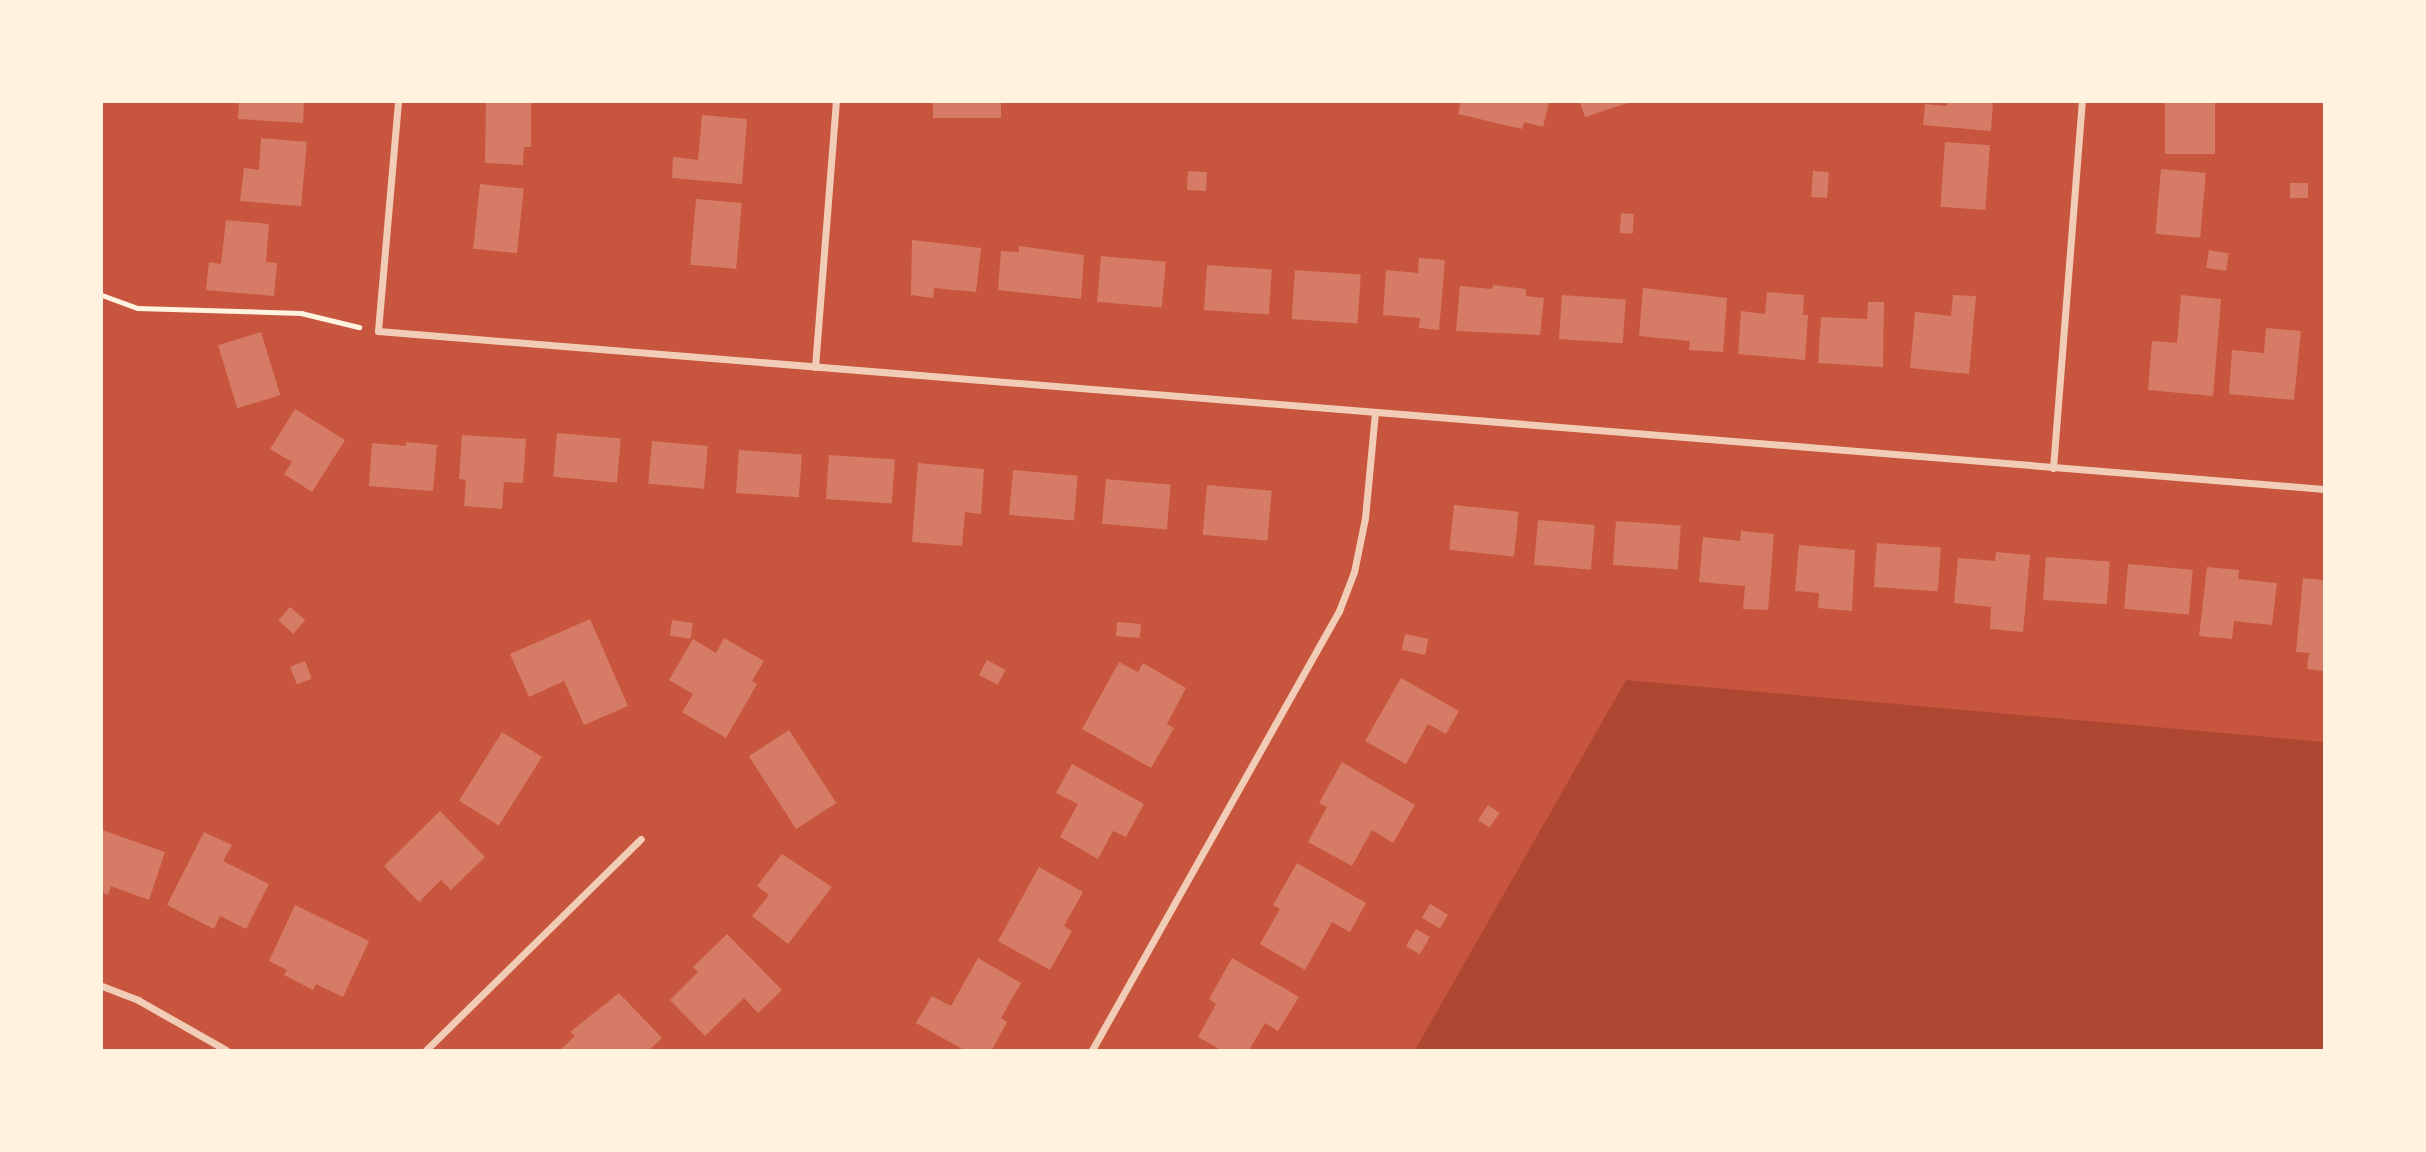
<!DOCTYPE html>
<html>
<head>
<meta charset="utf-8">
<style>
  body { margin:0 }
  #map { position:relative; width:2426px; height:1152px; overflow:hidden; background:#c8553d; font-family:"Open Sans",sans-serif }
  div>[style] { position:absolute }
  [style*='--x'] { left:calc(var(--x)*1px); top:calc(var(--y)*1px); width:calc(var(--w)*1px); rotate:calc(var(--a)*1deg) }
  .green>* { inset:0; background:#ae4732 }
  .building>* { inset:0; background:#d67c66; transform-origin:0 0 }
  .path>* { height:4.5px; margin:-2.25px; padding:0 2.25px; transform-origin:2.25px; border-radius:2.25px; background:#fff3e0 }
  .minor>* { height:7px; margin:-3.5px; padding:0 3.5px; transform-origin:3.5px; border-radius:3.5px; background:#f1ccb7 }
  span { translate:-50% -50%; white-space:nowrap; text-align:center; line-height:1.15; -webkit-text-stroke:5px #fff3e0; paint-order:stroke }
  .frame { position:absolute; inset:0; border:103px solid #fff3e0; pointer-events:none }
</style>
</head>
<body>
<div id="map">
  <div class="green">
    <i style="clip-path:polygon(1626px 680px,2324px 742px,2324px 1050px,1415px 1050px)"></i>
  </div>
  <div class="building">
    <i style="clip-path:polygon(239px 102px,304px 102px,303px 123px,238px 119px)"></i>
    <i style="clip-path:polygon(486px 102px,531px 102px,531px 147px,524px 147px,523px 165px,485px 163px)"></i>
    <i style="left:933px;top:102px;width:68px;height:16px"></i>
    <i style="clip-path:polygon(1461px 102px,1549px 102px,1543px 127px,1524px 122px,1522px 129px,1458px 114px)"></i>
    <i style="clip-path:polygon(1580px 102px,1631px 102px,1585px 117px)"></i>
    <i style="clip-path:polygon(1947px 102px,1993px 102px,1991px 131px,1923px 125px,1925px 104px,1947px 106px)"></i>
    <i style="left:2165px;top:102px;width:50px;height:52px"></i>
    <i style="clip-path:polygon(702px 115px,747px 119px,742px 184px,672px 178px,673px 157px,698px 160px)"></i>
    <i style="clip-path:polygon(261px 138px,307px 142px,301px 206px,240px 201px,244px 168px,259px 170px)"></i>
    <i style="left:1945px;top:142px;width:45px;height:65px;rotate:4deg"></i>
    <i style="left:2161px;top:169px;width:45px;height:65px;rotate:5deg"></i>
    <i style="left:1188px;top:171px;width:19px;height:19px;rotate:3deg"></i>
    <i style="left:1813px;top:171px;width:16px;height:26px;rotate:4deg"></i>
    <i style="left:2290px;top:183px;width:18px;height:15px"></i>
    <i style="left:480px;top:184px;width:44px;height:65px;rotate:6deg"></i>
    <i style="left:696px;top:199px;width:46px;height:66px;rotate:5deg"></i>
    <i style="left:1621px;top:213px;width:13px;height:20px;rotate:4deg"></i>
    <i style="clip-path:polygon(226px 220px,269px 224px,266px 262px,277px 263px,274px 296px,206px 290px,209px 262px,221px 264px)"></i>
    <i style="clip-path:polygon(912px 240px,981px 248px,976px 292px,934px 288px,933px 298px,911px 295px)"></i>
    <i style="clip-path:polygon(1019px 246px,1084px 255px,1081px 299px,998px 290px,1001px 251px,1019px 252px)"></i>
    <i style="left:2209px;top:250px;width:20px;height:18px;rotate:9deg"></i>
    <i style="left:1101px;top:256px;width:65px;height:46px;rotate:5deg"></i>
    <i style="clip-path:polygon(1419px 258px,1445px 260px,1439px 330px,1419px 328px,1420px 318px,1383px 315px,1386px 270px,1418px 273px)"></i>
    <i style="left:1207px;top:265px;width:65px;height:45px;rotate:4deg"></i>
    <i style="left:1295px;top:270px;width:66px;height:49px;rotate:4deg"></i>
    <i style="clip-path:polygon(1493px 285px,1526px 289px,1526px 296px,1544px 298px,1540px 335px,1456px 331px,1460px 286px,1492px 289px)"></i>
    <i style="clip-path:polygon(1643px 288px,1727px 298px,1723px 352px,1689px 350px,1690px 341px,1639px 336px)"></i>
    <i style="clip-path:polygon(1767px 292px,1804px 295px,1803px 315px,1808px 315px,1805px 360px,1738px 354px,1741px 311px,1765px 314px)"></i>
    <i style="left:1562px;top:295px;width:64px;height:44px;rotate:4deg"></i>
    <i style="clip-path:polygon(1953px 295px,1976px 296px,1969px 374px,1910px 368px,1915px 312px,1951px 316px)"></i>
    <i style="clip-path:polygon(2181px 295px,2221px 299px,2213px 396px,2148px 390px,2152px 341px,2177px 343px)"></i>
    <i style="clip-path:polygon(1868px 302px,1884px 302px,1883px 367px,1818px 363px,1821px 317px,1867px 319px)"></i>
    <i style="clip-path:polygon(2266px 328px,2301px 331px,2294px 400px,2229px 394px,2232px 350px,2264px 353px)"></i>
    <i style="left:261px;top:332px;width:66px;height:45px;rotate:73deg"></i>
    <i style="clip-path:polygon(295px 409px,345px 440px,312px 492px,284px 474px,292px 462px,270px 449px)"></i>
    <i style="left:557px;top:433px;width:64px;height:44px;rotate:5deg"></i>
    <i style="clip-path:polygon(462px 435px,526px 439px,523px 483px,504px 482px,502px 509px,464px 506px,466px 480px,459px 479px)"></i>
    <i style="left:652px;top:441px;width:56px;height:43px;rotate:5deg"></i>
    <i style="clip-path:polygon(406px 442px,437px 445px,433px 491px,369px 486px,372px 443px,406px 446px)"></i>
    <i style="left:739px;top:450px;width:63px;height:43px;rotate:4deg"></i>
    <i style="left:829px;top:455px;width:66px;height:44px;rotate:4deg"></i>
    <i style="clip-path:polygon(918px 463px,984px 469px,981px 514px,965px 512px,962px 546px,912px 542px)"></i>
    <i style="left:1013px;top:470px;width:65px;height:45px;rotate:5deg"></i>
    <i style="left:1106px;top:479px;width:65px;height:45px;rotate:5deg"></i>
    <i style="left:1207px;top:485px;width:65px;height:50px;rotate:5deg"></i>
    <i style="left:1454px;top:505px;width:65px;height:45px;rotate:6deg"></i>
    <i style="left:1538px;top:520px;width:57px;height:45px;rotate:5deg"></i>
    <i style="left:1616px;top:521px;width:65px;height:44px;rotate:4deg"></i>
    <i style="clip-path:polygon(1741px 531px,1774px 534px,1768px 610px,1743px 609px,1745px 586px,1699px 582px,1703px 537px,1740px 541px)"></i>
    <i style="left:1877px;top:543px;width:64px;height:44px;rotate:4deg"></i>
    <i style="clip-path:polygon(1799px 545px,1855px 550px,1852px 611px,1818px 608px,1819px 593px,1795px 591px)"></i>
    <i style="clip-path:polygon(1996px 552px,2030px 555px,2023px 632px,1990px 629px,1991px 607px,1954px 603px,1958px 558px,1995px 561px)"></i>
    <i style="left:2046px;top:557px;width:64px;height:43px;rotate:4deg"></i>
    <i style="left:2128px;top:564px;width:65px;height:45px;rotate:5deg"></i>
    <i style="clip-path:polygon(2207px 567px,2239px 570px,2238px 579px,2277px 583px,2272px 625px,2234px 621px,2232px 639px,2199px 636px)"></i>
    <i style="clip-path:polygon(2303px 578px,2324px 580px,2324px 671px,2307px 669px,2309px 653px,2296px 652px)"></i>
    <i style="left:290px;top:607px;width:20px;height:18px;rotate:41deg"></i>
    <i style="clip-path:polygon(590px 619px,628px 706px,584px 725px,564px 681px,529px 697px,510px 654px)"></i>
    <i style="left:672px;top:620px;width:21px;height:16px;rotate:8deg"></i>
    <i style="left:1117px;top:622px;width:24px;height:14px;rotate:5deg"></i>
    <i style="left:1405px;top:634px;width:24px;height:16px;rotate:12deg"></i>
    <i style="clip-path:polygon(724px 638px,764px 661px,752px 681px,757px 684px,726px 738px,682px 712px,693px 694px,669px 680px,693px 639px,716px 653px)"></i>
    <i style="left:987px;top:660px;width:21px;height:17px;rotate:28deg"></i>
    <i style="left:305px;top:661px;width:19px;height:16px;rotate:69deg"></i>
    <i style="clip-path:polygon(1119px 662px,1138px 672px,1143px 663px,1186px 688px,1167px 724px,1174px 728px,1151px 768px,1082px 729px)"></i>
    <i style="clip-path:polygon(1401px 678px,1459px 711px,1446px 734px,1428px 724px,1406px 764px,1365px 741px)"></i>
    <i style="left:789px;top:730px;width:87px;height:48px;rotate:57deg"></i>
    <i style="left:502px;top:732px;width:47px;height:81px;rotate:32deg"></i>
    <i style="clip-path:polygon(1342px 762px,1415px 805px,1393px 843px,1372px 830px,1352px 866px,1308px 842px,1327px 807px,1319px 803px)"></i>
    <i style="clip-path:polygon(1072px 764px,1144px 804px,1126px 837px,1113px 831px,1098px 859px,1060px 837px,1078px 804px,1056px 793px)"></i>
    <i style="left:1488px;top:805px;width:14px;height:18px;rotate:34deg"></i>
    <i style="clip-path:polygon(440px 811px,485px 857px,451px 890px,441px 880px,419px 902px,384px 866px)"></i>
    <i style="clip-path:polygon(102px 830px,165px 852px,149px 900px,111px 886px,108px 895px,102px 892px)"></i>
    <i style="clip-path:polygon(204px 832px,232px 845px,223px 861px,269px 884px,246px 929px,220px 916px,214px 929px,167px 905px)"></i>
    <i style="clip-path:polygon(782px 854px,832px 887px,788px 944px,752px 916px,769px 895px,757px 886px)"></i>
    <i style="clip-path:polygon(1297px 863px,1366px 903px,1350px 932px,1332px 922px,1305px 970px,1260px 944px,1280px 909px,1273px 905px)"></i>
    <i style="clip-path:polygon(1039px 867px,1083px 892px,1064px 926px,1072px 931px,1050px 970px,998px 941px)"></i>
    <i style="left:1430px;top:904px;width:21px;height:16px;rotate:31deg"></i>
    <i style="clip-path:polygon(295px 905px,369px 941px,343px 997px,316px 984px,313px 990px,284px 975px,287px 970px,269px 961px)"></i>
    <i style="left:1416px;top:929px;width:16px;height:20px;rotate:30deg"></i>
    <i style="clip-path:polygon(727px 934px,782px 990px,758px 1013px,744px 998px,705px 1036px,670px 1000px,698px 972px,693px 967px)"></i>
    <i style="clip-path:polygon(978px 958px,1021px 983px,1001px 1018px,1007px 1022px,992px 1050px,964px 1050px,916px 1023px,932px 996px,951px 1006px)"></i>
    <i style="clip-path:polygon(1232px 958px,1299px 997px,1278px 1031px,1265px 1023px,1249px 1050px,1221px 1050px,1198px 1037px,1216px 1004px,1209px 999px)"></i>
    <i style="clip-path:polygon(619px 993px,662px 1038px,649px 1050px,560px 1050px,575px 1036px,570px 1032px)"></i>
  </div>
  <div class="path">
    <i style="--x:102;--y:295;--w:37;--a:20"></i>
    <i style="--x:137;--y:308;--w:164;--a:1.7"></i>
    <i style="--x:301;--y:313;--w:60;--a:13.6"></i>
  </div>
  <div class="minor">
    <i style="--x:398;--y:102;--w:230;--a:95"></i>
    <i style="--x:378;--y:331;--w:1952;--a:4.64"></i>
    <i style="--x:815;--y:367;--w:266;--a:-85.5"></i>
    <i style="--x:2053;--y:468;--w:367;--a:-85.5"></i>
    <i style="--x:102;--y:986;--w:39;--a:21"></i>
    <i style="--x:138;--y:1000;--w:101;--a:29.6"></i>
    <i style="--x:426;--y:1050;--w:301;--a:-44.5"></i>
    <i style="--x:1092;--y:1050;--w:504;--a:-60.64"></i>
    <i style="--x:1339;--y:611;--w:42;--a:-69"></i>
    <i style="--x:1354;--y:572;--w:55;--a:-78.5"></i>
    <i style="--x:1365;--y:518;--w:105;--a:-84.6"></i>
  </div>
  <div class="frame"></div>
</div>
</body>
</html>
